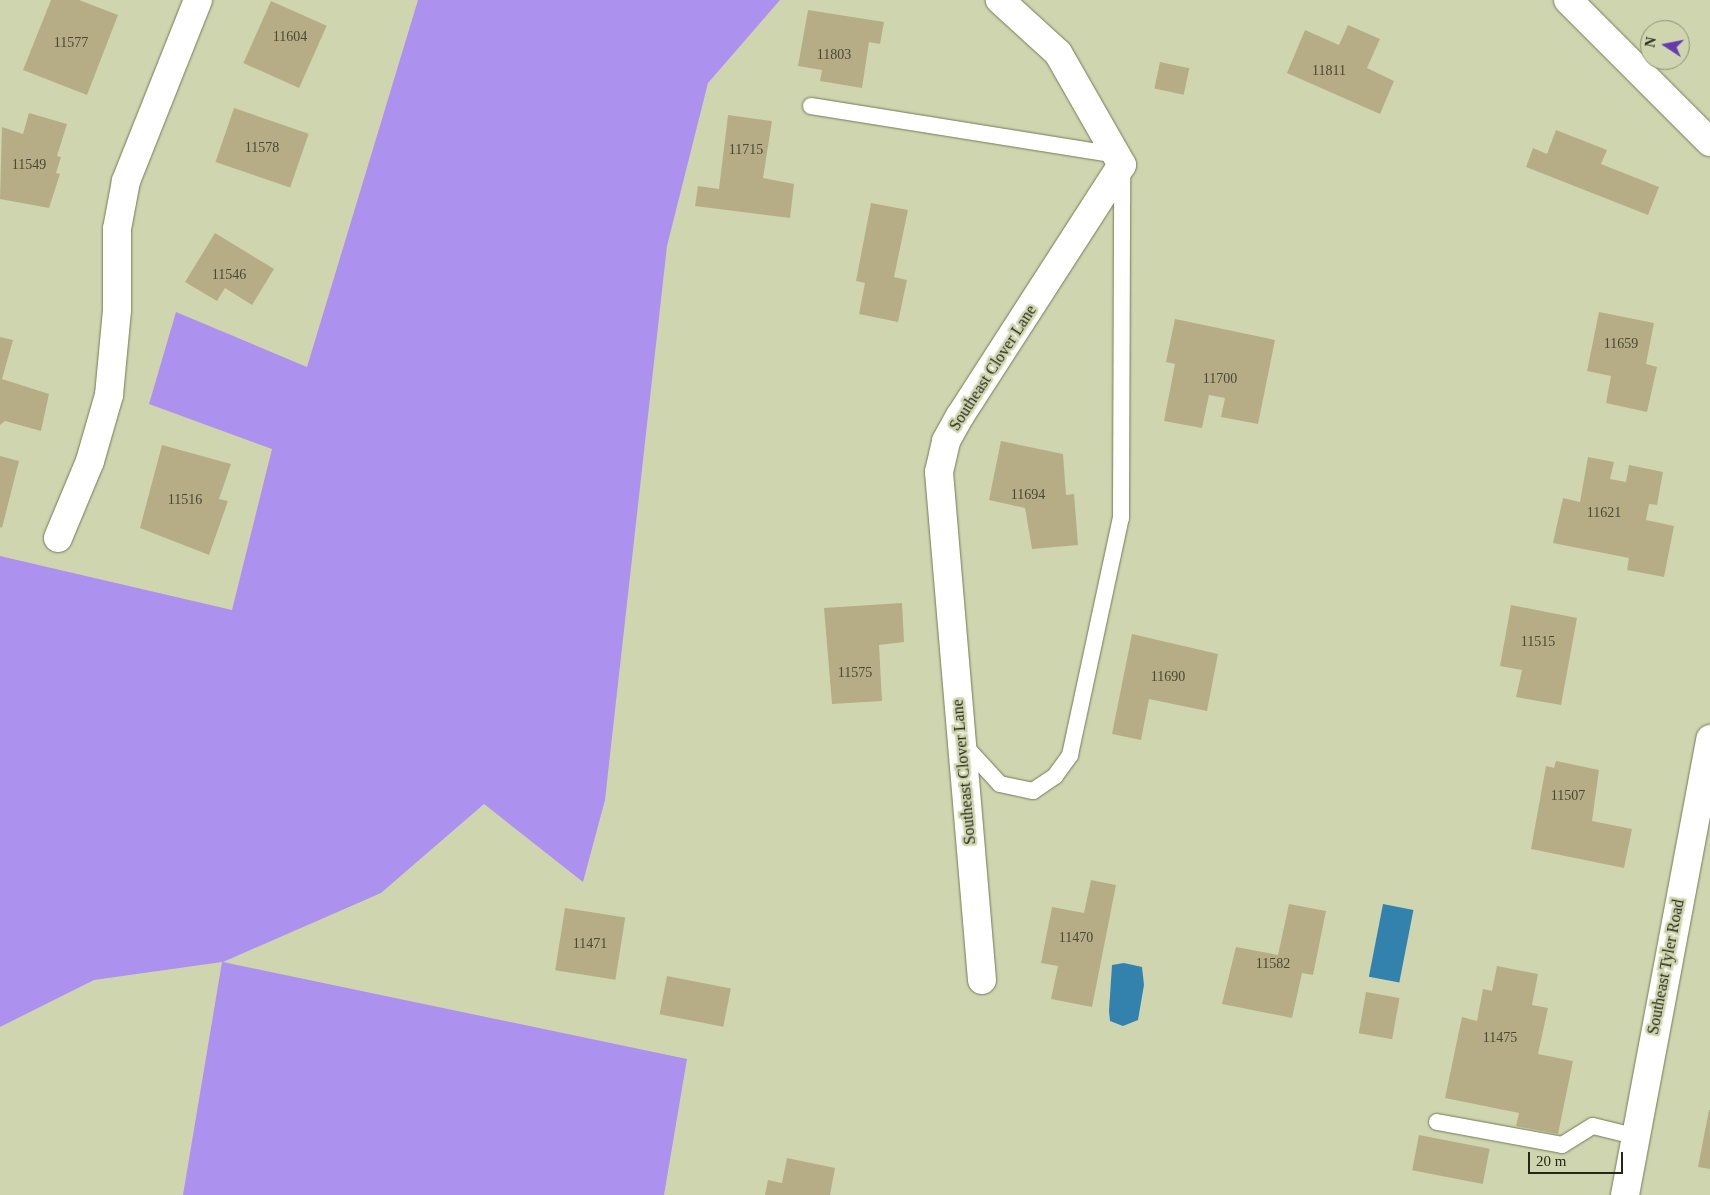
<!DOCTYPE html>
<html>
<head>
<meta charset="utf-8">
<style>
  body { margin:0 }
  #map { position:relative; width:1710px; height:1195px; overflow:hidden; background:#cfd6af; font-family:Georgia,serif }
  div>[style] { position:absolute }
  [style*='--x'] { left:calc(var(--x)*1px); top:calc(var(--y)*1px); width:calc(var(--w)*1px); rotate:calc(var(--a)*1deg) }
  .forest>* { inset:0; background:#ad91ef }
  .water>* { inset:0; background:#3382ae; transform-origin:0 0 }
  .building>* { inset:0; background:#b6ad87; transform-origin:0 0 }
  .roads { filter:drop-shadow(0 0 1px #747b56) drop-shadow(0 0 1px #747b56) }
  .lane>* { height:16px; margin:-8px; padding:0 8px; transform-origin:8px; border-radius:8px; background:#fff }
  .street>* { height:28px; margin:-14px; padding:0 14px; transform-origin:14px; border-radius:14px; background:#fff }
  .secondary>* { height:28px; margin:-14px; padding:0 14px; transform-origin:14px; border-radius:14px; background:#fff }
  span { translate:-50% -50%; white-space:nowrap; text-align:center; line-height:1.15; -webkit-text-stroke:5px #cfd6af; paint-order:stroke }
  .number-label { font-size:14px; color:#494834 }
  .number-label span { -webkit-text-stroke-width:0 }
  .street-label { font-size:16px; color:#252718 }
  .north { position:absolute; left:1640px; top:20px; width:50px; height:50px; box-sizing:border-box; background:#cfd6af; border:1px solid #8b9073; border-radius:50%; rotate:281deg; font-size:14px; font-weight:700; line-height:20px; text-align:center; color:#252718 }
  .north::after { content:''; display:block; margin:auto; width:18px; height:22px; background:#683ab1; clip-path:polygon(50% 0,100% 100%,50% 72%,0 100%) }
  .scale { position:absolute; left:1528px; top:1152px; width:95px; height:22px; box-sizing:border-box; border:2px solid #252718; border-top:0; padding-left:6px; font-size:15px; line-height:18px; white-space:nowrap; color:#252718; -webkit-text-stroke:4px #cfd6af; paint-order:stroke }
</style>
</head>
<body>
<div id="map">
  <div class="forest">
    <i style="clip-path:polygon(418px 0,780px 0,708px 83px,667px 246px,605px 800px,583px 882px,484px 804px,381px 893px,223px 962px,687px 1059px,664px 1195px,183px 1195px,222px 962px,94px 980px,0 1027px,0 556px,232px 610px,272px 449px,149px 404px,176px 312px,307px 367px)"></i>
  </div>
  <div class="water">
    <i style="left:1383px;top:904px;width:31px;height:74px;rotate:11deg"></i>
    <i style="clip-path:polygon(1124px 963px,1142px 967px,1144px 985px,1138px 1020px,1123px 1026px,1110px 1021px,1109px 1011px,1112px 965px)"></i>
  </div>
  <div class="building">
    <i style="clip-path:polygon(51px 0,79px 0,118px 15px,87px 95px,23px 70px)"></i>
    <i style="left:271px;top:1px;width:61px;height:68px;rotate:24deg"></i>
    <i style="clip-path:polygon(808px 10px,884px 22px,880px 44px,869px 42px,862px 88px,820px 81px,822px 70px,798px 66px)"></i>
    <i style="clip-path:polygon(1348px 25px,1380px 39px,1367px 68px,1394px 81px,1380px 114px,1287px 73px,1305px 30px,1339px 45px)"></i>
    <i style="left:1160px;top:62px;width:30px;height:27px;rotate:12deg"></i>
    <i style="left:234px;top:108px;width:79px;height:57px;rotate:19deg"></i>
    <i style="clip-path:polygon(29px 113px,67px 124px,57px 156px,61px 157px,56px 173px,60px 174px,49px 208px,0 199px,2px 127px,23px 134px)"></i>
    <i style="clip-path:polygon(728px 115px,772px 121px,763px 178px,794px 184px,790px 218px,695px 206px,698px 186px,719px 189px)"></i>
    <i style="clip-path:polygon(1556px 130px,1607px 150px,1601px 164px,1659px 187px,1648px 215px,1526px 167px,1533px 148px,1547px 154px)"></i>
    <i style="clip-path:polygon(871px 203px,908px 210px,894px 277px,907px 280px,898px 322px,859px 314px,865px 283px,856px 281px)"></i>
    <i style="clip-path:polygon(215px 233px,274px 269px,252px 305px,225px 288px,217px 301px,185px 282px)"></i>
    <i style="clip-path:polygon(1599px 312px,1654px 323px,1646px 364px,1657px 367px,1647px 412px,1606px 403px,1611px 376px,1587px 371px)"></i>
    <i style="clip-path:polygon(1175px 319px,1275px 340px,1258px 424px,1221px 417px,1225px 398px,1209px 395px,1202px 428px,1164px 421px,1175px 364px,1166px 362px)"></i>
    <i style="clip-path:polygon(0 337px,13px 340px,2px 379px,49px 394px,41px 431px,5px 421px,0 425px)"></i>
    <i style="clip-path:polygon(1001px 441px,1063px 454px,1066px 495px,1074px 494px,1078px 545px,1032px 549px,1025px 508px,989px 500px)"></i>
    <i style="clip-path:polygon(162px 445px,231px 464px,219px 499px,228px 501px,209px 555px,140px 528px)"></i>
    <i style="clip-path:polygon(0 456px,19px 461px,2px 528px,0 527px)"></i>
    <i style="clip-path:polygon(1588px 457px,1614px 462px,1610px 479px,1626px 482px,1629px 465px,1663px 472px,1657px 505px,1649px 504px,1646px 520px,1674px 526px,1664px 577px,1627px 570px,1629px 558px,1553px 543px,1563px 498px,1580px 502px)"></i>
    <i style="clip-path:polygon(902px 603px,904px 642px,879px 645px,882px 701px,832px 704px,824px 608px)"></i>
    <i style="clip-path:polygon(1511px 605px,1577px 618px,1561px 705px,1516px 697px,1522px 670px,1500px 666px)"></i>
    <i style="clip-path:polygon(1132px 634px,1218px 654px,1207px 711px,1149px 699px,1141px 740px,1112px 734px)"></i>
    <i style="clip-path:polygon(1556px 761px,1599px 770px,1592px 821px,1632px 829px,1624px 868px,1531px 849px,1546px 766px,1554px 768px)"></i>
    <i style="clip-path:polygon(1091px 880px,1116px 885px,1092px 1007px,1051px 999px,1058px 966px,1041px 963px,1052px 907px,1084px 913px)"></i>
    <i style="clip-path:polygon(1289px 904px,1326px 911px,1313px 975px,1302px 973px,1292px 1018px,1222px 1004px,1236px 947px,1278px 955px)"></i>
    <i style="left:565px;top:908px;width:61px;height:63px;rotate:9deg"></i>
    <i style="clip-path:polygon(1497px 966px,1538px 974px,1532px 1005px,1548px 1008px,1538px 1054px,1573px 1061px,1558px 1134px,1516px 1126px,1519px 1113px,1445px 1098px,1462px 1017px,1477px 1021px,1483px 989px,1492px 991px)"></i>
    <i style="left:667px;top:976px;width:65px;height:39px;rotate:11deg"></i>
    <i style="left:1366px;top:992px;width:34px;height:42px;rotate:10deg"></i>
    <i style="clip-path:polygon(1709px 1110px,1710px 1110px,1710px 1169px,1698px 1167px)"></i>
    <i style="left:1419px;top:1135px;width:72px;height:36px;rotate:11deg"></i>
    <i style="clip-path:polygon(787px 1158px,835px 1168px,830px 1195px,765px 1195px,768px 1180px,782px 1183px)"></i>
  </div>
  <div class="roads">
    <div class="lane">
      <i style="--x:811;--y:106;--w:309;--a:9.1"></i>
      <i style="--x:962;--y:743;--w:56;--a:47.2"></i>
      <i style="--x:1000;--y:784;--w:34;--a:12"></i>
      <i style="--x:1033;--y:791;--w:27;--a:-34"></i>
      <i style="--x:1055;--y:776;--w:26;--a:-54"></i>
      <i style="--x:1070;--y:755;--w:242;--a:-77.9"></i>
      <i style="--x:1121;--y:518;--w:347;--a:-89.8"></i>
      <i style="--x:1437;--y:1122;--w:127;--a:10.4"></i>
      <i style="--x:1562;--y:1145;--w:36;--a:-32"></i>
      <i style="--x:1593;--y:1126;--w:42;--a:13.7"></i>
    </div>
    <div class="street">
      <i style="--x:58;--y:538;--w:83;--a:-67.4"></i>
      <i style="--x:90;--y:461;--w:69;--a:-73.9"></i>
      <i style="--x:109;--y:395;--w:85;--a:-84.6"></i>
      <i style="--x:117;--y:310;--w:81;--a:-90"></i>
      <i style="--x:117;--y:229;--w:49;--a:-79.4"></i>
      <i style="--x:126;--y:181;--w:195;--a:-68.3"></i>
      <i style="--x:982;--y:980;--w:510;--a:-94.84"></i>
      <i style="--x:939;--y:472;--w:32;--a:-77"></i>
      <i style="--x:946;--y:441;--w:29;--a:-61"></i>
      <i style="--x:960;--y:416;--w:299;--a:-57.2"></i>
      <i style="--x:1122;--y:165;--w:129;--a:-119.7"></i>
      <i style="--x:1058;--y:53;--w:79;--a:-137.6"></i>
      <i style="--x:1625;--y:1195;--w:464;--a:-79.4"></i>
    </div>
    <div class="secondary">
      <i style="--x:1568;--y:0;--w:201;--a:45"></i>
    </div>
  </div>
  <div class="number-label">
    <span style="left:290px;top:37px">11604</span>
    <span style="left:71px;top:43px">11577</span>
    <span style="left:834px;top:55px">11803</span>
    <span style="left:1329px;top:71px">11811</span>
    <span style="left:262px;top:148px">11578</span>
    <span style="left:746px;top:150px">11715</span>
    <span style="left:29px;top:165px">11549</span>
    <span style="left:229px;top:275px">11546</span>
    <span style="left:1621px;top:344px">11659</span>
    <span style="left:1220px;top:379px">11700</span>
    <span style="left:1028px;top:495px">11694</span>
    <span style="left:185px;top:500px">11516</span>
    <span style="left:1604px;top:513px">11621</span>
    <span style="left:1538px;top:642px">11515</span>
    <span style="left:855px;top:673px">11575</span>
    <span style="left:1168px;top:677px">11690</span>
    <span style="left:1568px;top:796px">11507</span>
    <span style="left:1076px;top:938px">11470</span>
    <span style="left:590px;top:944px">11471</span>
    <span style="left:1273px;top:964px">11582</span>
    <span style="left:1500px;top:1038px">11475</span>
  </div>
  <div class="street-label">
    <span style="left:993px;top:368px;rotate:-57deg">Southeast Clover Lane</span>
    <span style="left:964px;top:772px;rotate:-95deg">Southeast Clover Lane</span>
    <span style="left:1666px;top:967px;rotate:-79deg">Southeast Tyler Road</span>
  </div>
  <div class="north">N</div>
  <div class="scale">20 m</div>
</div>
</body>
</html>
